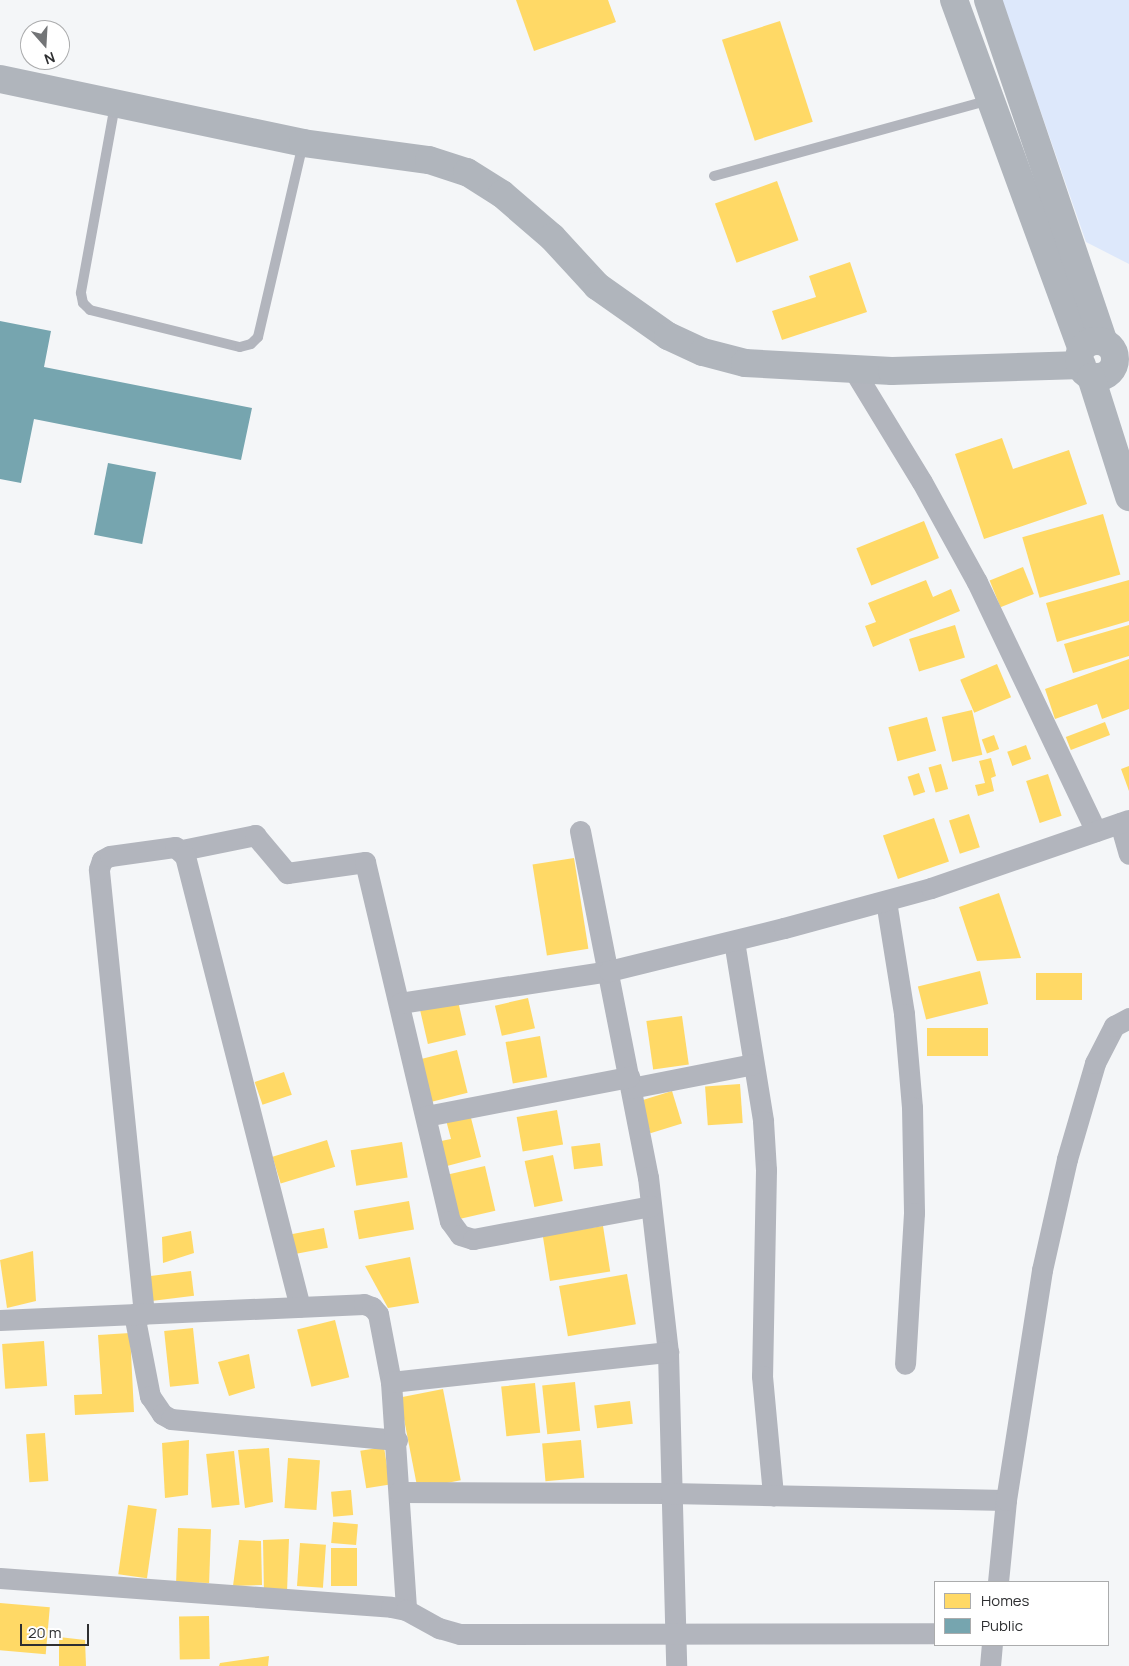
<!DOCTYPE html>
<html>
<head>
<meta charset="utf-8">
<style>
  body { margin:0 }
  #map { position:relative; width:1129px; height:1666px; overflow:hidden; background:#f4f6f8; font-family:Manrope,sans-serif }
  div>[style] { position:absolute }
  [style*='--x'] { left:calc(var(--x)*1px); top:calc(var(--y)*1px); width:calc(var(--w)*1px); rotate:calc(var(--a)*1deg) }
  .green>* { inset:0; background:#dde8fb }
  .homes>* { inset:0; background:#ffd966; transform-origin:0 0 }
  .public>* { inset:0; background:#76a5af; transform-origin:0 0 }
  .lane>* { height:10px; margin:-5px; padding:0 5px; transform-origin:5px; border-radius:5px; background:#b2b5bd }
  .street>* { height:21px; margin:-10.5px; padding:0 10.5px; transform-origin:10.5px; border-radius:10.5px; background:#b2b5bd }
  .secondary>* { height:28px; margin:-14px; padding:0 14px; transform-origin:14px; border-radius:14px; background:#b0b5bc }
  .secondary>.ring { margin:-14px; padding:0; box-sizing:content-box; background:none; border:28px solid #b0b5bc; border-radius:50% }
  span { translate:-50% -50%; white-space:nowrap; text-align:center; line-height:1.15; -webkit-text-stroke:5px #fff; paint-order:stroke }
  .legend { position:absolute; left:934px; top:1581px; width:175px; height:65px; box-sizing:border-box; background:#fff; border:1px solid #abacad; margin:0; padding:6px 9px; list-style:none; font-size:15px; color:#2e2f31 }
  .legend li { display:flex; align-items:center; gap:10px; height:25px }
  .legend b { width:25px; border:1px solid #abacad }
  .north { position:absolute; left:20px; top:20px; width:50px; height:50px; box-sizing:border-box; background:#fff; border:1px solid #abacad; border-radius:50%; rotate:161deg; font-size:14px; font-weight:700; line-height:20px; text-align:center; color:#2e2f31 }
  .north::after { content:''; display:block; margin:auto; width:18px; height:22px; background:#737577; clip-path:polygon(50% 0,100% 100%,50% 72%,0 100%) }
  .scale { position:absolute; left:20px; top:1624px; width:69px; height:22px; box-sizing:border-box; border:2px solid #2e2f31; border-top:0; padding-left:6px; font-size:15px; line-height:18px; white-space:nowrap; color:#2e2f31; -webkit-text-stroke:4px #fff; paint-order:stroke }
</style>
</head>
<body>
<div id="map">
  <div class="green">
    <i style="clip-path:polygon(1002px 0,1129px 0,1129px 264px,1086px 242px)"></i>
  </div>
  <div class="homes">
    <i style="clip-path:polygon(516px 0,608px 0,616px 22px,534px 51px)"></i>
    <i style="left:780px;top:21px;width:106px;height:61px;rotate:72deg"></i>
    <i style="left:777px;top:181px;width:63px;height:66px;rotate:70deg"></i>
    <i style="clip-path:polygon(850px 262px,867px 312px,782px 340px,772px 311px,816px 297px,809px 276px)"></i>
    <i style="clip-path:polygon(1002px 438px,1013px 469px,1069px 450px,1087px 504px,984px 539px,955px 454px)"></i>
    <i style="left:1103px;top:514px;width:63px;height:84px;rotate:74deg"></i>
    <i style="left:924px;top:521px;width:40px;height:73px;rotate:68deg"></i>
    <i style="left:1023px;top:567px;width:29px;height:36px;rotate:68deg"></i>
    <i style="clip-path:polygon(926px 580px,933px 597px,951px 589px,960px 611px,873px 647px,865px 626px,876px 622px,868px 603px)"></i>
    <i style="clip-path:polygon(1129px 580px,1129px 621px,1057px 642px,1046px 603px)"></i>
    <i style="left:955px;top:625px;width:34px;height:48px;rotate:73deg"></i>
    <i style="clip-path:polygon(1129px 625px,1129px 656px,1073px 673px,1064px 644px)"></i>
    <i style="clip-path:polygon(1129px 659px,1129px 709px,1102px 719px,1097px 704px,1055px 719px,1045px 689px)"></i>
    <i style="left:997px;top:664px;width:36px;height:40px;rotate:67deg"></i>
    <i style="left:972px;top:710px;width:46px;height:31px;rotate:77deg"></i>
    <i style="left:927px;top:717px;width:35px;height:40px;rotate:75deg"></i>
    <i style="left:1105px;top:722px;width:14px;height:42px;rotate:69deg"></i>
    <i style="left:994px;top:735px;width:15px;height:13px;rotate:70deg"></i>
    <i style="left:1026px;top:745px;width:15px;height:20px;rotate:70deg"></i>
    <i style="clip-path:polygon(991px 758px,996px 776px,991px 778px,994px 791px,978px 796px,975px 785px,985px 783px,979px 761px)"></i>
    <i style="left:941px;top:764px;width:26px;height:13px;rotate:74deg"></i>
    <i style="clip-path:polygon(1129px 766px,1129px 791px,1121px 769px)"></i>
    <i style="left:919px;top:773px;width:20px;height:12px;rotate:72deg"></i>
    <i style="left:1048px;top:774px;width:44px;height:23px;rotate:72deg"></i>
    <i style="left:969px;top:814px;width:35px;height:21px;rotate:72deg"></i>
    <i style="left:934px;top:818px;width:46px;height:54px;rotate:71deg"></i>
    <i style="left:574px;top:858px;width:92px;height:42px;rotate:81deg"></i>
    <i style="clip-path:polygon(999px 893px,1021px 958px,977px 961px,959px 907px)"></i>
    <i style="left:980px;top:971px;width:34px;height:64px;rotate:76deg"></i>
    <i style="left:1036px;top:973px;width:46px;height:27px"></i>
    <i style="left:528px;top:998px;width:31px;height:34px;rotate:77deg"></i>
    <i style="left:458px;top:1001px;width:35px;height:39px;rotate:77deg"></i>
    <i style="left:682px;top:1016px;width:49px;height:36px;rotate:82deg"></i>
    <i style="left:988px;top:1028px;width:28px;height:61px;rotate:90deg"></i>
    <i style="left:540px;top:1036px;width:42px;height:35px;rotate:80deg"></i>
    <i style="left:457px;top:1050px;width:44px;height:38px;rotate:76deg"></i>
    <i style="left:284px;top:1072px;width:24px;height:31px;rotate:71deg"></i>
    <i style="left:740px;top:1084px;width:39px;height:35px;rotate:86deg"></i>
    <i style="left:672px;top:1091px;width:34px;height:33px;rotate:73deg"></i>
    <i style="left:557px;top:1110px;width:35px;height:41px;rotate:80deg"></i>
    <i style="clip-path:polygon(470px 1114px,481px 1157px,447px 1166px,441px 1141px,451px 1139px,446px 1120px)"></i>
    <i style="left:327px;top:1140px;width:28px;height:57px;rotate:73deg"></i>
    <i style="left:402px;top:1142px;width:36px;height:52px;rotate:81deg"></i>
    <i style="left:600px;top:1143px;width:23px;height:29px;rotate:83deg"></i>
    <i style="left:553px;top:1155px;width:47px;height:29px;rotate:78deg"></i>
    <i style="left:485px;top:1166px;width:46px;height:38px;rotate:77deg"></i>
    <i style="left:409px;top:1201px;width:29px;height:56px;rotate:80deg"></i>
    <i style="left:603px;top:1226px;width:46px;height:61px;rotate:81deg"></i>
    <i style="left:324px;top:1228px;width:20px;height:36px;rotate:79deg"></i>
    <i style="clip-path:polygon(191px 1231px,194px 1253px,163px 1263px,162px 1237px)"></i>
    <i style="clip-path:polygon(33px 1251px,36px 1301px,7px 1308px,0 1260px)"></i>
    <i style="clip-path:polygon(410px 1257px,419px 1303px,388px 1308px,365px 1266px)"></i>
    <i style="left:191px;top:1271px;width:25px;height:43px;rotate:83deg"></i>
    <i style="left:627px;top:1274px;width:51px;height:69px;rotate:80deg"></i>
    <i style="left:335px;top:1320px;width:59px;height:39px;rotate:76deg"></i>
    <i style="left:193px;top:1328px;width:56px;height:29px;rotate:84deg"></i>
    <i style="clip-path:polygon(130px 1333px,134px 1412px,75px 1415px,74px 1395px,102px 1394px,98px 1335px)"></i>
    <i style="left:44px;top:1341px;width:45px;height:42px;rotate:86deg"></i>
    <i style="clip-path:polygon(249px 1354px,255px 1388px,229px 1396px,218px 1362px)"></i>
    <i style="left:575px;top:1382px;width:49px;height:33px;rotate:84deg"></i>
    <i style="left:535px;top:1383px;width:50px;height:34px;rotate:84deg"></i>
    <i style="left:443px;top:1389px;width:93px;height:44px;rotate:79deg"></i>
    <i style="left:630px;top:1401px;width:23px;height:36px;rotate:83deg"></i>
    <i style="left:45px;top:1433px;width:48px;height:19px;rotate:86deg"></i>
    <i style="clip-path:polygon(189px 1440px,188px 1495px,165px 1498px,162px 1443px)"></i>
    <i style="left:581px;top:1440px;width:38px;height:39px;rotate:85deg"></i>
    <i style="left:384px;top:1447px;width:38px;height:24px;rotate:81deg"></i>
    <i style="clip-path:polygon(269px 1448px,273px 1502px,245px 1508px,238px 1450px)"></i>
    <i style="left:234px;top:1451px;width:54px;height:28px;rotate:84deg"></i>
    <i style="left:288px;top:1458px;width:32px;height:50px;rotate:4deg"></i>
    <i style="left:351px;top:1490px;width:25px;height:20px;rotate:85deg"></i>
    <i style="left:128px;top:1505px;width:29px;height:70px;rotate:8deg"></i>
    <i style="left:333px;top:1522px;width:25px;height:21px;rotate:5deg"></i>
    <i style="left:178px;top:1528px;width:33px;height:54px;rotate:2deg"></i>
    <i style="clip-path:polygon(289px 1539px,287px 1592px,264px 1594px,263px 1540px)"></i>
    <i style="clip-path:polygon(239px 1540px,261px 1541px,262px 1585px,233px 1586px)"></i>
    <i style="left:300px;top:1543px;width:26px;height:43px;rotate:4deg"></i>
    <i style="left:331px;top:1548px;width:26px;height:38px"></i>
    <i style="left:0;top:1603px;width:50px;height:47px;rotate:5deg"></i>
    <i style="left:209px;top:1616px;width:43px;height:30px;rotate:89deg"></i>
    <i style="clip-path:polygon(59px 1637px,85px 1640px,86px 1666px,59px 1666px)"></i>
    <i style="clip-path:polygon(269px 1656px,268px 1666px,219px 1666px,220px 1663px)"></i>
  </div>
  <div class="public">
    <i style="clip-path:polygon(0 321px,51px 331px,44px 367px,252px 408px,241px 460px,34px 419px,21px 483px,0 479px)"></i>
    <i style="left:108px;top:463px;width:49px;height:73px;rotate:11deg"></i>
  </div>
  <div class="lane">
    <i style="--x:115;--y:105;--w:191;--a:100.3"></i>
    <i style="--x:81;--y:293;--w:10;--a:79"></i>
    <i style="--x:83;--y:303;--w:10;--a:45"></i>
    <i style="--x:90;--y:310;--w:154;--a:13.9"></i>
    <i style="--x:240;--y:347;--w:11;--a:-15"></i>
    <i style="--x:251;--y:344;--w:10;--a:-45"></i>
    <i style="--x:258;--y:337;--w:199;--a:-76.9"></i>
    <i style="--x:714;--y:176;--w:286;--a:-15.4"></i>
  </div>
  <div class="street">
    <i style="--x:853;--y:369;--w:132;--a:58.6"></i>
    <i style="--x:922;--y:482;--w:114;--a:61.2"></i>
    <i style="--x:977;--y:582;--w:276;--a:64.5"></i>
    <i style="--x:1120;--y:823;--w:32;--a:74"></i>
    <i style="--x:580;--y:831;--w:353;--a:78.9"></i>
    <i style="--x:648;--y:1177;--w:176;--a:83.5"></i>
    <i style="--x:668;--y:1352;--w:314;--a:88.5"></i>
    <i style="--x:182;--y:850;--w:75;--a:-11.6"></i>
    <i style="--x:255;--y:835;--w:50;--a:49.9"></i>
    <i style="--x:287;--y:873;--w:79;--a:-8"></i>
    <i style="--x:365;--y:862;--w:369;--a:76.7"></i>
    <i style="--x:450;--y:1221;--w:17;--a:54"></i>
    <i style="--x:460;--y:1235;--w:14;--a:17"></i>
    <i style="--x:473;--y:1239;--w:181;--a:-10.5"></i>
    <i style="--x:886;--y:901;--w:114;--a:80.9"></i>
    <i style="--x:904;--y:1014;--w:93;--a:85.1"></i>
    <i style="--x:912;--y:1107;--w:106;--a:88.9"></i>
    <i style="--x:914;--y:1213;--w:151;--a:93.4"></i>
    <i style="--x:734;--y:941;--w:182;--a:80.8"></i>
    <i style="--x:763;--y:1121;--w:49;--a:86.5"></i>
    <i style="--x:766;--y:1170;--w:206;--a:91.1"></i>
    <i style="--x:762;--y:1376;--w:120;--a:84.7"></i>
    <i style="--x:400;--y:1003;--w:211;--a:-8.7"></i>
    <i style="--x:609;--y:971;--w:180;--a:-13.8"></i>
    <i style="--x:784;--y:928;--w:152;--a:-15.2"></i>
    <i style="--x:931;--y:888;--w:209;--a:-19"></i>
    <i style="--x:631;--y:1088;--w:124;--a:-11.1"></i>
    <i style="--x:426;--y:1116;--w:207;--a:-10.9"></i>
    <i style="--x:134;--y:1314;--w:84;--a:79"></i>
    <i style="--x:150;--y:1396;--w:22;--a:56"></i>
    <i style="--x:162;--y:1414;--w:10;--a:29"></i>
    <i style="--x:171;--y:1419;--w:227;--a:5.3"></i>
    <i style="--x:144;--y:1314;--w:447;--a:-95.8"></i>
    <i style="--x:99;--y:869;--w:9;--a:-72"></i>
    <i style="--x:102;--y:860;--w:9;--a:-27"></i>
    <i style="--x:110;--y:856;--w:66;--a:-7.9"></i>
    <i style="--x:175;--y:847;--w:13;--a:42"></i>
    <i style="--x:185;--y:856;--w:465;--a:75.7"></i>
    <i style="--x:0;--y:1320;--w:364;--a:-2.5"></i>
    <i style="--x:364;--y:1304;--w:9;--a:21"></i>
    <i style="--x:372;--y:1307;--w:9;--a:49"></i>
    <i style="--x:378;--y:1314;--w:69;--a:79.2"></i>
    <i style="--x:391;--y:1382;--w:228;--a:86.2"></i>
    <i style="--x:391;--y:1382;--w:279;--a:-6.2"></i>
    <i style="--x:399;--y:1492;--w:271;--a:0.2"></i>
    <i style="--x:670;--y:1493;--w:336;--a:1.2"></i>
    <i style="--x:0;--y:1578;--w:392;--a:4.2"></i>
    <i style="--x:391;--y:1607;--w:15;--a:11"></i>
    <i style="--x:406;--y:1610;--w:38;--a:29"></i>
    <i style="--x:439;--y:1628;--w:22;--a:16"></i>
    <i style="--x:460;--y:1634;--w:475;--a:-0.1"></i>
    <i style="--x:998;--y:1582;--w:82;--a:-84.4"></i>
    <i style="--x:1006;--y:1500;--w:233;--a:-81.1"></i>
    <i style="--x:1042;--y:1270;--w:114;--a:-77.3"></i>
    <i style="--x:1067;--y:1159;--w:100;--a:-73.7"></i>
    <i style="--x:1095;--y:1063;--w:42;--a:-62.8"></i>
    <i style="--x:1114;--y:1026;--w:17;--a:-28"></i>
    <i style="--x:990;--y:1666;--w:21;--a:-85"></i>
  </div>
  <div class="secondary">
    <i style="--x:954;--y:0;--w:370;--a:69.9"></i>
    <i style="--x:988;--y:0;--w:361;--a:71.3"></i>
    <i style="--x:0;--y:79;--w:310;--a:11.9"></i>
    <i style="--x:303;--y:143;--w:127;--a:7.7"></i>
    <i style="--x:429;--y:160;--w:40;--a:18"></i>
    <i style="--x:467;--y:172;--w:41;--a:32.2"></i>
    <i style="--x:502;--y:194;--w:66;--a:40.7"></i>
    <i style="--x:552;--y:237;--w:67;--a:47.4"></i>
    <i style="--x:597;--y:286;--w:87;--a:35.2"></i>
    <i style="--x:668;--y:336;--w:38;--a:25"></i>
    <i style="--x:703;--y:352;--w:43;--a:14.7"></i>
    <i style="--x:745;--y:363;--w:147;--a:3.1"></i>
    <i style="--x:892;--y:371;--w:190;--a:-1.8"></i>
    <i class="ring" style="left:1079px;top:341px;width:8px;height:8px"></i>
    <i style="--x:1091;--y:377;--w:126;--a:72.4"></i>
  </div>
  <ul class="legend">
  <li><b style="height:14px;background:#ffd966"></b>Homes</li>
  <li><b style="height:14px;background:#76a5af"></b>Public</li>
  </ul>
  <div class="north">N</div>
  <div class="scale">20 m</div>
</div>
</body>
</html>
